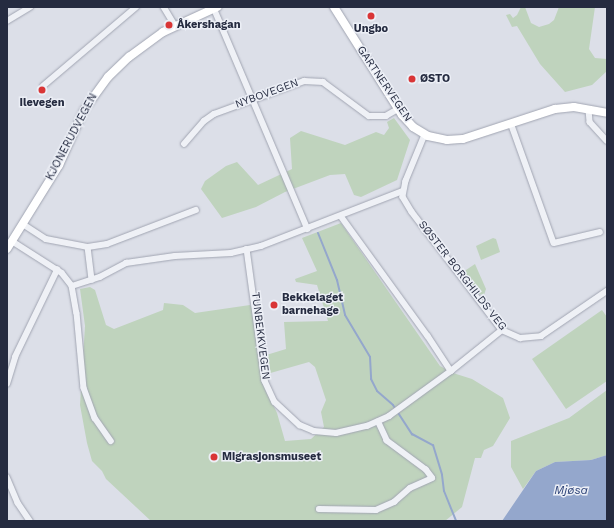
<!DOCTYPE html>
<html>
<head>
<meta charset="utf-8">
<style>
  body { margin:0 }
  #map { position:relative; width:614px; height:528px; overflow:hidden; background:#dcdfe8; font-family:"Work Sans",sans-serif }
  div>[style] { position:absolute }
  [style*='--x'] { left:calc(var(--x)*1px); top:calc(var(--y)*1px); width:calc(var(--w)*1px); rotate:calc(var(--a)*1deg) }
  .green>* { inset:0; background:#bfd3bd }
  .water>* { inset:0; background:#94a7cc }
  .stream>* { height:2px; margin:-1px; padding:0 1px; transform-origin:1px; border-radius:1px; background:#94a7cc }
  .roads { filter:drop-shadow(0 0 1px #a1a5b2) drop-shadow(0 0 1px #a1a5b2) }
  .street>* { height:5.5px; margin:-2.75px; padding:0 2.75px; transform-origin:2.75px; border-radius:2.75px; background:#eff1f6 }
  .secondary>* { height:8px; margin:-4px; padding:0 4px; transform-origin:4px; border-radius:4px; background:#fff }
  .dots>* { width:11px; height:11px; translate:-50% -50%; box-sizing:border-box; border:2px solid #eceff6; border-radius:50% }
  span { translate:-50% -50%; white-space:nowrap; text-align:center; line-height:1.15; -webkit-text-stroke:3px #eceff6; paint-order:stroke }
  .poi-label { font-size:11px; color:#252b40; font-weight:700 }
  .left { translate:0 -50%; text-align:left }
  .street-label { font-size:11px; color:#252b40 }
  .water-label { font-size:12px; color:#2c4277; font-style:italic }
  .frame { position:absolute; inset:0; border:8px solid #252b40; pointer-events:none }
</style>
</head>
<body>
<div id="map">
  <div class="green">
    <i style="clip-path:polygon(521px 7px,525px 7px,531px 23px,539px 27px,549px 24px,554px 20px,559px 7px,595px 7px,589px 49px,595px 58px,607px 59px,607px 71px,592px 85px,565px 92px,540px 64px,517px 26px,512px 27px,506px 15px,510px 14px,513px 18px,517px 15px)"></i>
    <i style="clip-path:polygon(394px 118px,410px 140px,397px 180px,361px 197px,354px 195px,345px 174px,330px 175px,285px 192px,256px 207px,222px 218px,201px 189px,205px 181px,226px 166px,237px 162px,258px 185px,292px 169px,290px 138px,301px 131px,345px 145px,376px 132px,384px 135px,389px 128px,387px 122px)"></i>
    <i style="clip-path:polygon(341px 223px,440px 366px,453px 373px,472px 379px,503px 398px,510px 418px,493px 446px,484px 450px,481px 458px,475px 458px,462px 507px,445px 521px,151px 521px,106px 479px,102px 471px,92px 461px,87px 443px,80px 405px,85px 326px,80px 289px,90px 287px,95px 290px,106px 325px,114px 329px,163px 310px,164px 303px,183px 305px,195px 313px,250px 305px,253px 308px,261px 380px,277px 413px,285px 441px,311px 439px,324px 427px,321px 412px,326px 400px,315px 367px,309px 362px,267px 374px,263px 356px,286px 349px,284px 322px,328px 321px,317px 285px,296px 282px,295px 279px,317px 271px,302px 238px)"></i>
    <i style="clip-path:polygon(493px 238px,496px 239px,500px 252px,481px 260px,476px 246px)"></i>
    <i style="clip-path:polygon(475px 264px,486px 289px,484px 295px,479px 294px,463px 272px)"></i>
    <i style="clip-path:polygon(602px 310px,607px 317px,607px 381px,566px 409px,532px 359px)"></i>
    <i style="clip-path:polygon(607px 390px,607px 455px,591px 460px,555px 462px,536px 471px,523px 489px,511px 467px,511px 441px,569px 418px)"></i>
  </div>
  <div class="water">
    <i style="clip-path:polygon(607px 455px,607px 521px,502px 521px,536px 471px,555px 462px,591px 460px)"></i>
  </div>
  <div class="stream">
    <i style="--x:318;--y:233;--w:51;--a:68"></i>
    <i style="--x:337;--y:280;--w:36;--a:77"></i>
    <i style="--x:345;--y:315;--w:49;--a:59.2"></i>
    <i style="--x:370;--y:357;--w:22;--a:87"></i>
    <i style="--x:371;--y:379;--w:13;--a:63"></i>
    <i style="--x:377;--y:391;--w:21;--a:41"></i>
    <i style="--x:393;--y:405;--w:35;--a:57"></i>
    <i style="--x:412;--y:434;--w:24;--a:28"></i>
    <i style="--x:433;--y:445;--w:31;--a:73"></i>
    <i style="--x:442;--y:475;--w:16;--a:83"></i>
    <i style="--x:444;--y:491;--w:32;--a:68"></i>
  </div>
  <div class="roads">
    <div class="street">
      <i style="--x:164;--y:7;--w:21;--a:59"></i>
      <i style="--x:214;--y:8;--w:240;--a:67"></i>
      <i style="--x:7;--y:21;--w:27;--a:-31"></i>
      <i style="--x:43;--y:86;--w:122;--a:-40.3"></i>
      <i style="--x:589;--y:110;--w:12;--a:85"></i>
      <i style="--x:590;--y:122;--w:25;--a:48"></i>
      <i style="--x:511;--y:123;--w:127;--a:70.3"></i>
      <i style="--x:554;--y:243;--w:47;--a:-13.4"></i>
      <i style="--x:425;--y:135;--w:50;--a:112.4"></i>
      <i style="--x:406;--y:181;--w:16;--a:101"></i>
      <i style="--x:403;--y:197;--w:17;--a:59"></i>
      <i style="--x:412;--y:212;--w:148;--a:52.7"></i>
      <i style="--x:502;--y:330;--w:20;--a:24"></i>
      <i style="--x:520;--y:338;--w:21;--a:-5"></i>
      <i style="--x:541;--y:336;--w:80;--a:-34.3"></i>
      <i style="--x:184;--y:144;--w:30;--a:-49"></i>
      <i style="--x:204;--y:121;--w:12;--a:-35"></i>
      <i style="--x:214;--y:114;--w:96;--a:-20.1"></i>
      <i style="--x:304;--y:81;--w:19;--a:3"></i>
      <i style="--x:323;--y:82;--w:57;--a:36.5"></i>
      <i style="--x:369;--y:116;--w:17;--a:0"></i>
      <i style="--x:386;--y:116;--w:14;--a:-30"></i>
      <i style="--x:341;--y:216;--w:148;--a:54.1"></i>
      <i style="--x:428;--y:336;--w:42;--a:56.7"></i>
      <i style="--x:451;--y:371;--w:65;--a:-38.8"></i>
      <i style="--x:23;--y:224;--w:27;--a:33"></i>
      <i style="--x:46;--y:239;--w:43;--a:10.8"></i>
      <i style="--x:88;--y:247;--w:19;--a:-9"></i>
      <i style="--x:107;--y:244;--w:95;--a:-20.9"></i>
      <i style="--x:12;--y:241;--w:59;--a:32.6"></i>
      <i style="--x:62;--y:273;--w:16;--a:52"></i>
      <i style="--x:72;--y:286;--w:27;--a:80"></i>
      <i style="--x:77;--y:313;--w:75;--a:84.7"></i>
      <i style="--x:84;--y:388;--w:32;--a:70"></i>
      <i style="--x:95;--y:418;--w:28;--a:55"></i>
      <i style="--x:88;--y:247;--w:33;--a:83"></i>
      <i style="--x:247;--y:249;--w:133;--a:82.2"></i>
      <i style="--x:265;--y:381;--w:23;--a:65"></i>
      <i style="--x:275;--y:402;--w:34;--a:43"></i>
      <i style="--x:300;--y:425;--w:15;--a:23"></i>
      <i style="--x:314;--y:431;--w:22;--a:5"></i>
      <i style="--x:336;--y:433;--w:32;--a:-13"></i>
      <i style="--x:367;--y:426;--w:24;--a:-24"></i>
      <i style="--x:389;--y:416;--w:77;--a:-36"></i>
      <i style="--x:72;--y:286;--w:29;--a:-18"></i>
      <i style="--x:100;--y:277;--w:30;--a:-28"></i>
      <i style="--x:126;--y:263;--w:49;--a:-8.1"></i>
      <i style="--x:175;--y:256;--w:56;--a:-3.1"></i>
      <i style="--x:231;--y:253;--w:31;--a:-13"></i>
      <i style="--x:261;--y:246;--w:152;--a:-21.2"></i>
      <i style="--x:7;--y:384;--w:28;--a:-73"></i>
      <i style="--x:15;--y:357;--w:97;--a:-64.2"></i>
      <i style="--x:7;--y:477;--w:28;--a:67"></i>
      <i style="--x:18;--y:503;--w:22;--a:56"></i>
      <i style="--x:319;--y:509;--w:57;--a:1"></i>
      <i style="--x:376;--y:510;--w:20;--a:-24"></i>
      <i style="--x:394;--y:502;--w:21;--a:-41"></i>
      <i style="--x:410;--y:488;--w:24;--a:-24"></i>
      <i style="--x:432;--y:478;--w:10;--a:-127"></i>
      <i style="--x:426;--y:470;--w:49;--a:-143.4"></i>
      <i style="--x:387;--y:441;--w:21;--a:-115"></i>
    </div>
    <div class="secondary">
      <i style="--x:334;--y:7;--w:128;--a:57.8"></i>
      <i style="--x:402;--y:115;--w:16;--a:47"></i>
      <i style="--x:413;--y:127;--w:17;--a:31"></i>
      <i style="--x:428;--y:136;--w:19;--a:12"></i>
      <i style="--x:447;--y:140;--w:16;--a:-4"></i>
      <i style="--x:463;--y:139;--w:97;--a:-18.1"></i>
      <i style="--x:555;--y:109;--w:19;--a:-6"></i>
      <i style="--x:574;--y:107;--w:34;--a:10"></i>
      <i style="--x:7;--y:249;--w:99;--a:-58.2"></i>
      <i style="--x:59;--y:165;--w:60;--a:-65.6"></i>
      <i style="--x:84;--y:110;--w:41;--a:-54"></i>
      <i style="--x:108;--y:77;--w:29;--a:-44"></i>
      <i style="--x:129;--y:57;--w:42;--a:-36.3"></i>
      <i style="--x:163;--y:32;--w:60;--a:-24.8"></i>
    </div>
  </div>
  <div class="dots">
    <i style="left:371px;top:16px;background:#d93536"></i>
    <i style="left:169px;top:25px;background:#d93536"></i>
    <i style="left:412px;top:79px;background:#d93536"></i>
    <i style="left:42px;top:90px;background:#d93536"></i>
    <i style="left:274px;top:305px;background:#d93536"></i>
    <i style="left:214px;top:457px;background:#d93536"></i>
  </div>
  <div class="poi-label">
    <span class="left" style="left:177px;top:25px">Åkershagan</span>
    <span style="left:371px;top:29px">Ungbo</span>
    <span class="left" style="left:420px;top:79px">ØSTO</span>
    <span style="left:42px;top:103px">Ilevegen</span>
    <span class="left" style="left:282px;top:305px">Bekkelaget<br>barnehage</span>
    <span class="left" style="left:222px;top:457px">Migrasjonsmuseet</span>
  </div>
  <div class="street-label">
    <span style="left:384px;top:84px;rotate:56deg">GARTNERVEGEN</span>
    <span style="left:267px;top:94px;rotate:-20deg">NYBOVEGEN</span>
    <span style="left:72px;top:137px;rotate:-62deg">KJONERUDVEGEN</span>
    <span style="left:462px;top:276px;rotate:52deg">SØSTER BORGHILDS VEG</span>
    <span style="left:260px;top:336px;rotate:83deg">TUNBEKKVEGEN</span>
  </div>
  <div class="water-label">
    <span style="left:571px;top:491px">Mjøsa</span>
  </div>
  <div class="frame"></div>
</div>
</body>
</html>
